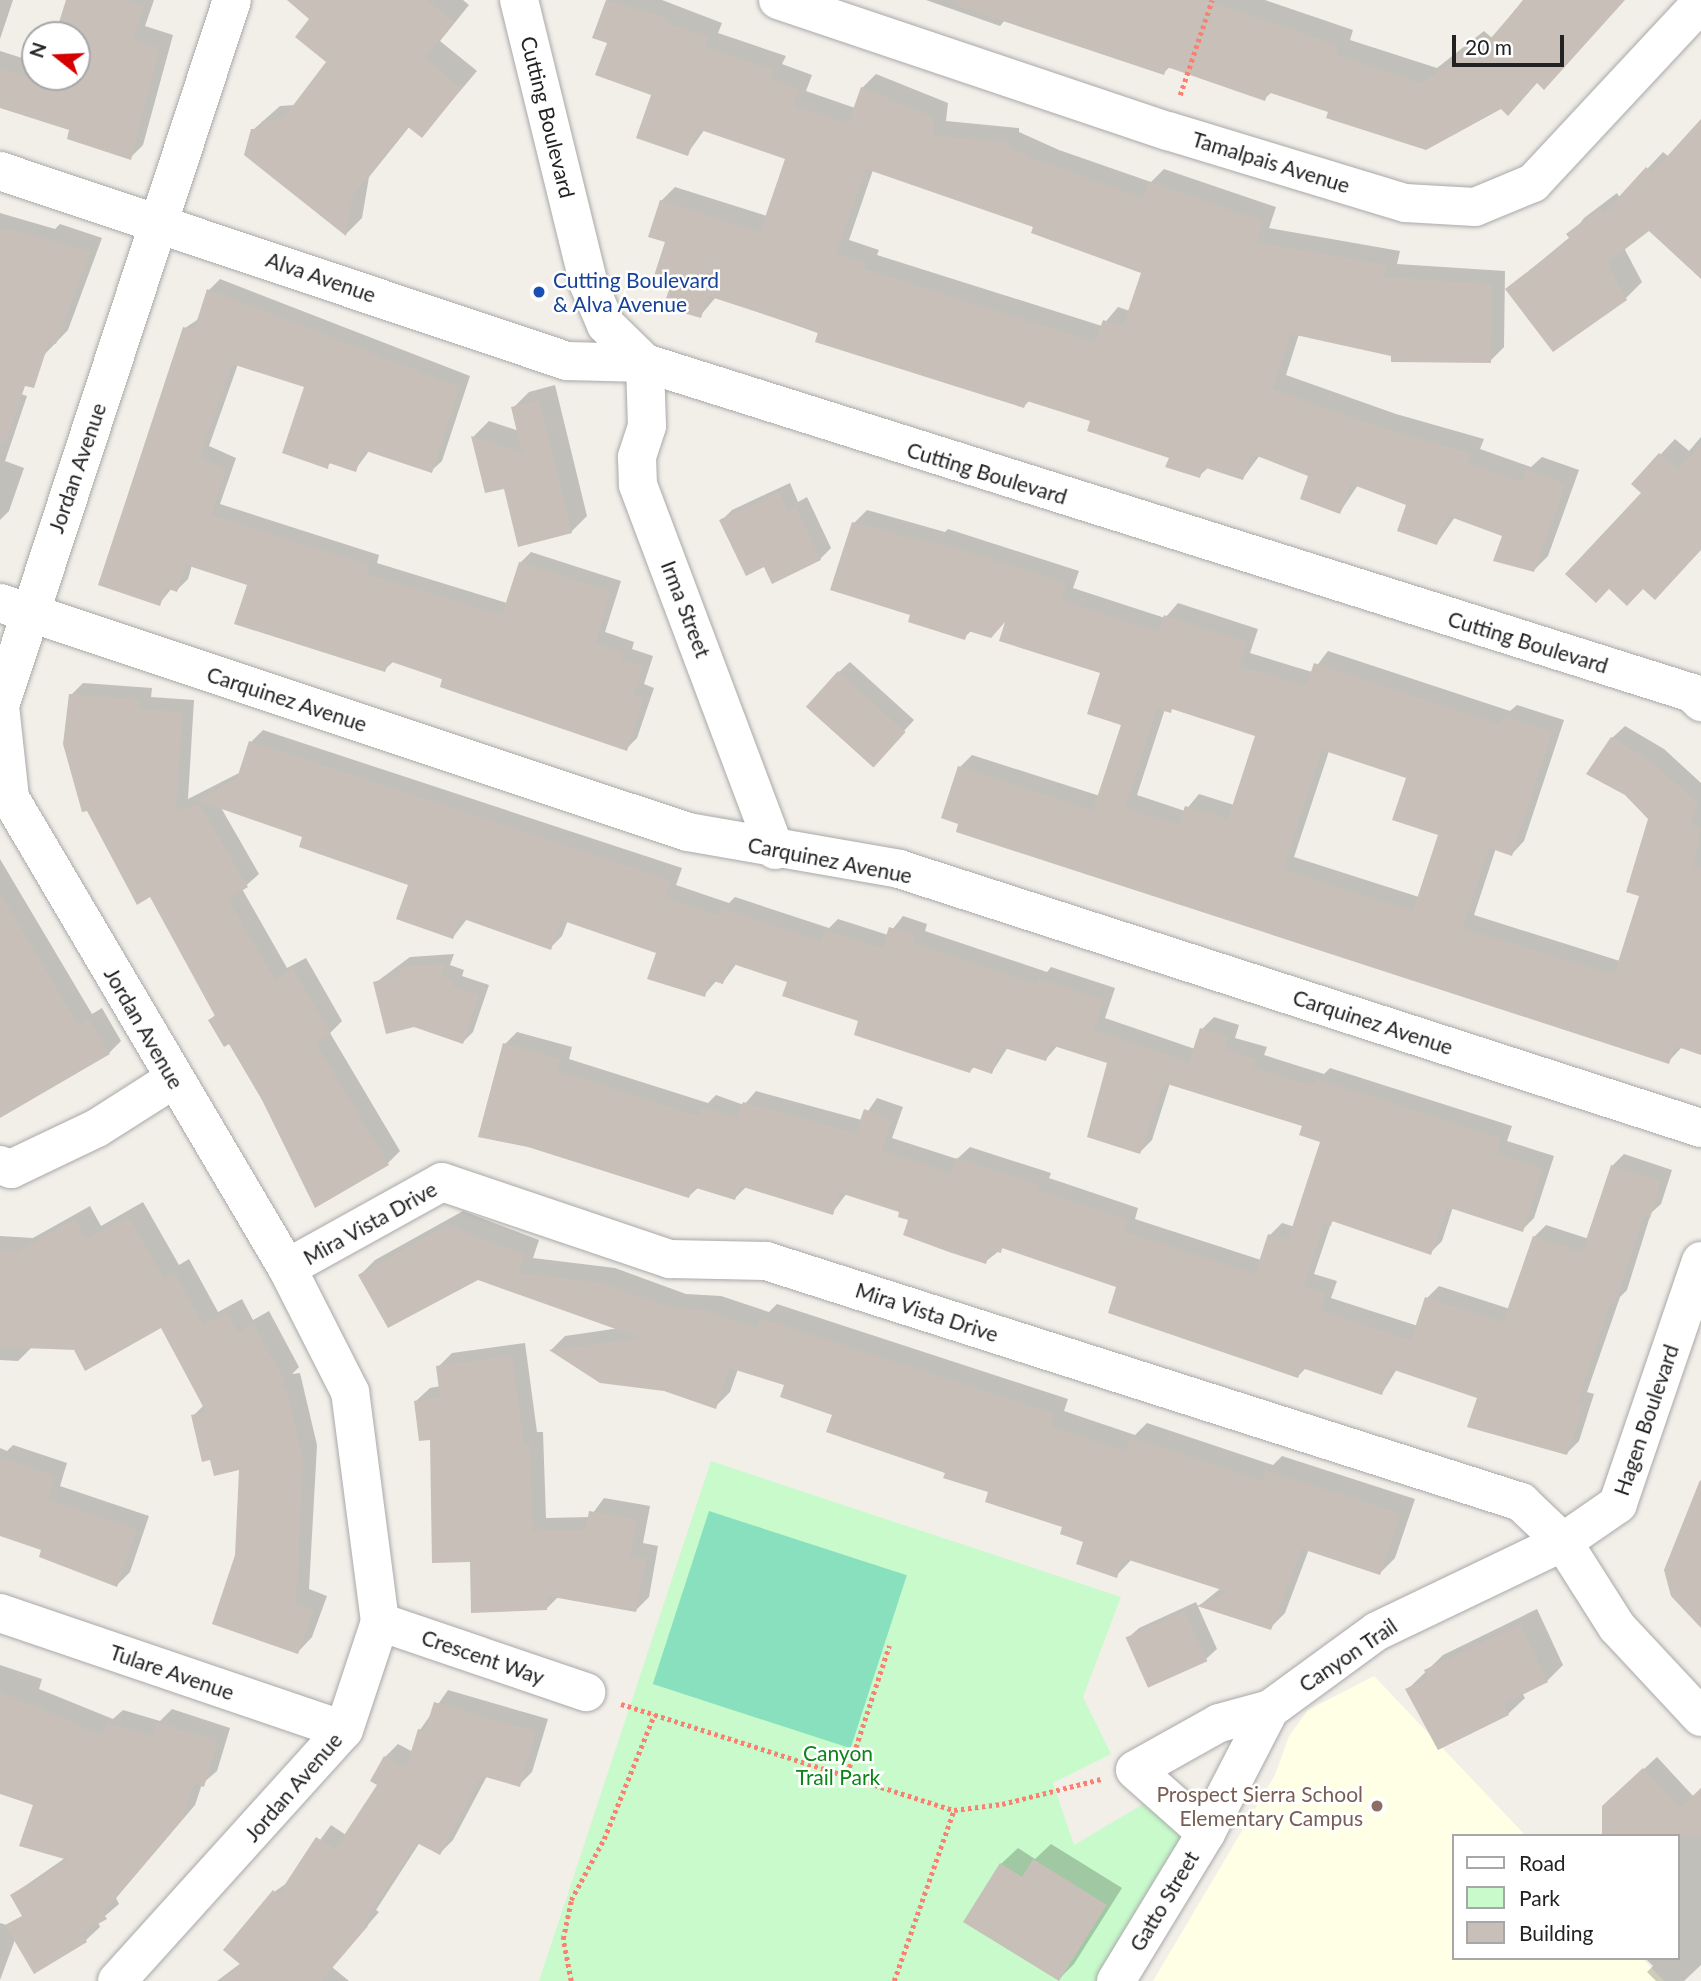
<!DOCTYPE html>
<html>
<head>
<meta charset="utf-8">
<style>
  body { margin:0 }
  #map { position:relative; width:1701px; height:1981px; overflow:hidden; background:#f2efe9; font-family:Lato,sans-serif }
  div>[style] { position:absolute }
  [style*='--x'] { left:calc(var(--x)*1px); top:calc(var(--y)*1px); width:calc(var(--w)*1px); rotate:calc(var(--a)*1deg) }
  .education>* { inset:0; background:#ffffe5 }
  .park>* { inset:0; background:#c8facc }
  .pitch>* { inset:0; background:#88e0be; transform-origin:0 0 }
  .shadow>* { inset:0; background:#0003 }
  .building>* { inset:0; background:#c7bfb8; transform-origin:0 0 }
  .path>* { height:4.5px; margin-top:-2.25px; transform-origin:0; background:repeating-linear-gradient(90deg,#fa8072 0 3.5px,transparent 0 7px) }
  .roads { filter:drop-shadow(0 0 2px #a9a9a9) drop-shadow(0 0 2px #a9a9a9) }
  .minor>* { height:38px; margin:-19px; padding:0 19px; transform-origin:19px; border-radius:19px; background:#fff }
  .dots>* { width:19px; height:19px; translate:-50% -50%; box-sizing:border-box; border:4px solid #fff; border-radius:50% }
  span { translate:-50% -50%; white-space:nowrap; text-align:center; line-height:1.15; -webkit-text-stroke:5px #fff; paint-order:stroke }
  .street-label { font-size:21px; color:#222 }
  .transit-label { font-size:21px; color:#164399 }
  .left { translate:0 -50%; text-align:left }
  .park-label { font-size:21px; color:#0c8416 }
  .education-label { font-size:21px; color:#785e54 }
  .right { translate:-100% -50%; text-align:right }
  .legend { position:absolute; left:1452px; top:1834px; width:228px; height:126px; box-sizing:border-box; background:#fff; border:2px solid #a7a7a7; margin:0; padding:9px 12px; list-style:none; font-size:21px; color:#222 }
  .legend li { display:flex; align-items:center; gap:14px; height:35px }
  .legend b { width:35px; border:2px solid #a7a7a7 }
  .north { position:absolute; left:21px; top:21px; width:70px; height:70px; box-sizing:border-box; background:#fff; border:2px solid #a7a7a7; border-radius:50%; rotate:288deg; font-size:19px; font-weight:700; line-height:28px; text-align:center; color:#222 }
  .north::after { content:''; display:block; margin:auto; width:24px; height:32px; background:#d40000; clip-path:polygon(50% 0,100% 100%,50% 72%,0 100%) }
  .scale { position:absolute; left:1452px; top:35px; width:112px; height:32px; box-sizing:border-box; border:4px solid #222; border-top:0; padding-left:9px; font-size:21px; line-height:24px; white-space:nowrap; color:#222; -webkit-text-stroke:5px #fff; paint-order:stroke }
</style>
</head>
<body>
<div id="map">
  <div class="education">
    <i style="clip-path:polygon(1374px 1676px,1526px 1836px,1454px 1836px,1454px 1958px,1642px 1958px,1664px 1981px,1153px 1981px,1275px 1775px,1289px 1736px,1308px 1710px)"></i>
  </div>
  <div class="park">
    <i style="clip-path:polygon(711px 1461px,1121px 1597px,1083px 1697px,1111px 1754px,1053px 1783px,1074px 1845px,1162px 1793px,1206px 1833px,1119px 1981px,539px 1981px)"></i>
  </div>
  <div class="pitch">
    <i style="left:709px;top:1511px;width:208px;height:182px;rotate:18deg"></i>
  </div>
  <div class="shadow">
    <i style="clip-path:polygon(0 0,13px 0,0 39px)"></i>
    <i style="clip-path:polygon(68px 0,154px 0,145px 26px,173px 35px,143px 145px,130px 158px,72px 129px,0 106px,0 51px,35px 62px,35px 77px,77px 77px,77px 35px,56px 35px)"></i>
    <i style="clip-path:polygon(289px 0,463px 0,469px 5px,440px 41px,477px 71px,422px 136px,410px 126px,369px 177px,362px 218px,346px 234px,253px 130px,280px 106px,296px 105px,328px 62px,312px 18px)"></i>
    <i style="clip-path:polygon(evenodd,607px 0,662px 0,722px 23px,718px 33px,786px 56px,782px 64px,812px 75px,806px 91px,855px 108px,862px 88px,876px 74px,948px 103px,946px 121px,1019px 128px,1019px 132px,1059px 150px,1151px 182px,1164px 169px,1276px 207px,1269px 228px,1400px 251px,1397px 264px,1505px 271px,1504px 347px,1490px 361px,1393px 355px,1299px 334px,1286px 375px,1396px 414px,1484px 439px,1480px 449px,1531px 467px,1542px 457px,1579px 470px,1548px 556px,1534px 570px,1505px 535px,1455px 517px,1437px 543px,1408px 504px,1358px 485px,1340px 512px,1310px 475px,1260px 455px,1243px 478px,1209px 467px,1199px 476px,1171px 457px,1092px 420px,1030px 400px,1024px 406px,716px 297px,700px 316px,671px 289px,661px 201px,675px 187px,767px 216px,788px 158px,705px 129px,687px 154px,653px 94px,609px 42px,595px 37px,607px 0,873px 170px,1035px 226px,1143px 272px,1130px 311px,1118px 307px,1102px 326px,877px 255px,879px 250px,849px 240px,873px 170px)"></i>
    <i style="clip-path:polygon(926px 0,1265px 0,1353px 30px,1350px 40px,1437px 68px,1484px 31px,1492px 38px,1523px 0,1624px 0,1501px 106px,1331px 111px,1272px 92px,1264px 99px,1170px 67px,1163px 73px,1005px 20px,1000px 26px)"></i>
    <i style="clip-path:polygon(1701px 122px,1701px 276px,1649px 229px,1624px 248px,1642px 282px,1626px 298px,1507px 289px,1570px 237px,1584px 218px,1617px 193px,1620px 198px,1663px 152px,1669px 157px)"></i>
    <i style="clip-path:polygon(0 213px,55px 229px,60px 224px,102px 238px,68px 330px,43px 356px,0 341px)"></i>
    <i style="clip-path:polygon(220px 279px,470px 376px,442px 461px,431px 471px,369px 451px,355px 470px,331px 462px,327px 467px,307px 386px,238px 364px,209px 446px,236px 458px,220px 504px,379px 555px,377px 563px,507px 603px,520px 563px,531px 552px,621px 581px,605px 632px,634px 642px,632px 649px,653px 656px,644px 684px,654px 688px,637px 738px,626px 749px,394px 661px,384px 670px,249px 584px,192px 565px,188px 579px,177px 590px,172px 588px,159px 604px,185px 328px,200px 318px,209px 290px)"></i>
    <i style="clip-path:polygon(555px 385px,587px 516px,571px 532px,473px 437px,489px 421px,519px 431px,513px 408px,529px 392px)"></i>
    <i style="clip-path:polygon(0 387px,27px 396px,5px 461px,24px 468px,9px 511px,0 520px)"></i>
    <i style="clip-path:polygon(1701px 437px,1701px 549px,1633px 484px,1675px 439px,1689px 451px)"></i>
    <i style="clip-path:polygon(790px 483px,798px 502px,807px 497px,831px 548px,820px 559px,765px 565px,722px 520px,732px 510px)"></i>
    <i style="clip-path:polygon(evenodd,867px 510px,945px 532px,948px 529px,1079px 571px,1073px 588px,1165px 618px,1178px 603px,1258px 629px,1250px 653px,1312px 672px,1328px 651px,1510px 711px,1517px 705px,1564px 720px,1524px 841px,1512px 854px,1496px 848px,1474px 915px,1620px 961px,1642px 895px,1650px 819px,1612px 738px,1625px 726px,1664px 749px,1701px 783px,1701px 1053px,1682px 1047px,1668px 1062px,960px 767px,972px 755px,1100px 796px,1123px 724px,1102px 672px,1009px 617px,972px 630px,964px 638px,912px 614px,854px 523px,867px 510px,1174px 708px,1257px 735px,1234px 805px,1199px 794px,1185px 811px,1137px 795px,1165px 709px,1174px 708px,867px 510px,1329px 751px,1408px 776px,1440px 834px,1419px 897px,1294px 857px,1329px 751px)"></i>
    <i style="clip-path:polygon(850px 662px,914px 720px,883px 754px,839px 672px)"></i>
    <i style="clip-path:polygon(83px 683px,152px 688px,151px 697px,194px 700px,188px 799px,241px 772px,251px 742px,263px 730px,682px 868px,676px 885px,729px 903px,735px 897px,829px 928px,838px 919px,888px 935px,903px 916px,927px 924px,925px 931px,1047px 972px,1051px 967px,1115px 988px,1105px 1018px,1195px 1049px,1202px 1029px,1214px 1017px,1239px 1025px,1235px 1038px,1267px 1047px,1264px 1055px,1324px 1074px,1330px 1068px,1512px 1126px,1507px 1141px,1554px 1156px,1534px 1218px,1522px 1230px,1453px 1207px,1442px 1241px,1430px 1253px,1334px 1220px,1331px 1223px,1314px 1274px,1337px 1281px,1331px 1298px,1418px 1326px,1427px 1298px,1439px 1286px,1510px 1309px,1534px 1237px,1546px 1225px,1589px 1239px,1612px 1166px,1624px 1154px,1672px 1170px,1661px 1204px,1651px 1213px,1627px 1290px,1620px 1297px,1587px 1392px,1594px 1394px,1579px 1441px,1567px 1453px,1480px 1397px,1397px 1369px,1382px 1393px,1306px 1368px,1298px 1376px,1119px 1286px,1004px 1247px,985px 1262px,901px 1211px,847px 1193px,832px 1213px,747px 1186px,735px 1198px,699px 1187px,689px 1196px,505px 1044px,517px 1032px,572px 1047px,569px 1059px,708px 1103px,716px 1095px,744px 1105px,756px 1091px,862px 1120px,877px 1098px,903px 1107px,892px 1138px,957px 1159px,970px 1147px,1051px 1173px,1049px 1178px,1138px 1208px,1135px 1219px,1261px 1260px,1270px 1235px,1282px 1223px,1295px 1227px,1323px 1141px,1304px 1125px,1170px 1083px,1152px 1140px,1140px 1152px,1109px 1062px,1058px 1045px,1046px 1059px,1008px 1047px,992px 1072px,975px 1066px,970px 1071px,789px 980px,737px 963px,723px 982px,717px 980px,704px 995px,658px 952px,568px 920px,562px 936px,550px 948px,467px 919px,453px 937px,410px 884px,305px 836px,220px 806px,259px 874px,242px 889px,287px 968px,306px 958px,342px 1021px,330px 1033px,400px 1151px,388px 1163px,263px 1099px,230px 1041px,210px 1020px,216px 1014px,71px 695px)"></i>
    <i style="clip-path:polygon(0 859px,92px 1014px,102px 1008px,121px 1041px,109px 1053px,0 1102px)"></i>
    <i style="clip-path:polygon(454px 954px,450px 965px,464px 970px,462px 976px,489px 985px,473px 1032px,463px 1042px,375px 983px,410px 957px)"></i>
    <i style="clip-path:polygon(143px 1202px,179px 1265px,189px 1259px,218px 1312px,242px 1299px,253px 1320px,269px 1311px,299px 1367px,292px 1374px,300px 1373px,317px 1445px,309px 1589px,327px 1596px,312px 1637px,298px 1652px,236px 1556px,241px 1468px,211px 1458px,193px 1416px,204px 1405px,162px 1326px,75px 1348px,32px 1347px,18px 1361px,0 1360px,0 1236px,33px 1238px,90px 1206px,101px 1226px)"></i>
    <i style="clip-path:polygon(463px 1211px,539px 1240px,533px 1258px,615px 1268px,686px 1294px,721px 1296px,769px 1312px,777px 1304px,1068px 1399px,1064px 1411px,1135px 1435px,1147px 1423px,1273px 1465px,1282px 1456px,1415px 1499px,1395px 1558px,1380px 1573px,1309px 1549px,1285px 1613px,1270px 1628px,1200px 1605px,1221px 1588px,1132px 1559px,1116px 1576px,1085px 1541px,1064px 1526px,947px 1472px,786px 1384px,738px 1369px,730px 1392px,715px 1407px,551px 1350px,565px 1336px,620px 1328px,478px 1278px,360px 1275px,375px 1260px)"></i>
    <i style="clip-path:polygon(525px 1343px,537px 1432px,543px 1432px,546px 1518px,590px 1517px,604px 1498px,650px 1506px,643px 1543px,658px 1546px,649px 1597px,636px 1610px,559px 1596px,546px 1609px,472px 1560px,416px 1401px,430px 1388px,441px 1386px,438px 1367px,452px 1353px)"></i>
    <i style="clip-path:polygon(13px 1445px,67px 1463px,60px 1486px,149px 1516px,130px 1572px,117px 1585px,44px 1549px,0 1535px,0 1448px,7px 1451px)"></i>
    <i style="clip-path:polygon(1196px 1602px,1217px 1649px,1206px 1659px,1128px 1638px,1139px 1628px)"></i>
    <i style="clip-path:polygon(1537px 1609px,1563px 1665px,1547px 1681px,1522px 1693px,1525px 1698px,1508px 1714px,1439px 1748px,1407px 1690px,1443px 1655px)"></i>
    <i style="clip-path:polygon(0 1665px,42px 1679px,39px 1689px,113px 1719px,123px 1710px,160px 1721px,172px 1709px,230px 1728px,217px 1771px,202px 1784px,195px 1805px,116px 1898px,119px 1904px,98px 1922px,100px 1927px,86px 1940px,50px 1962px,12px 1895px,65px 1858px,35px 1804px,0 1793px)"></i>
    <i style="clip-path:polygon(448px 1690px,548px 1719px,532px 1772px,519px 1785px,487px 1776px,453px 1840px,440px 1853px,420px 1842px,376px 1910px,379px 1912px,332px 1967px,349px 1981px,217px 1981px,241px 1963px,274px 1892px,290px 1881px,331px 1825px,346px 1835px,380px 1784px,385px 1757px,398px 1744px,413px 1752px,420px 1730px)"></i>
    <i style="clip-path:polygon(1657px 1757px,1694px 1797px,1701px 1790px,1701px 1965px,1684px 1981px,1656px 1981px,1647px 1972px,1653px 1966px,1645px 1958px,1678px 1958px,1678px 1836px,1618px 1793px)"></i>
    <i style="clip-path:polygon(1051px 1844px,1122px 1888px,1074px 1964px,1058px 1980px,1001px 1864px,1018px 1848px,1035px 1859px)"></i>
    <i style="clip-path:polygon(0 1923px,19px 1929px,0 1980px)"></i>
  </div>
  <div class="building">
    <i style="clip-path:polygon(66px 0,124px 0,144px 7px,133px 39px,160px 48px,131px 160px,67px 139px,69px 130px,0 108px,0 68px,39px 81px,77px 77px,77px 35px,55px 35px)"></i>
    <i style="clip-path:polygon(287px 0,427px 0,454px 22px,425px 58px,462px 88px,422px 138px,408px 127px,353px 195px,346px 236px,244px 155px,251px 129px,262px 129px,262px 121px,282px 120px,326px 62px,295px 37px,309px 19px)"></i>
    <i style="clip-path:polygon(evenodd,606px 0,669px 19px,668px 23px,709px 37px,706px 47px,773px 70px,770px 78px,799px 88px,793px 105px,848px 124px,861px 87px,934px 117px,933px 135px,1006px 142px,1006px 146px,1045px 163px,1143px 198px,1149px 182px,1263px 221px,1256px 242px,1387px 265px,1384px 277px,1492px 284px,1491px 363px,1391px 362px,1391px 356px,1291px 334px,1273px 389px,1382px 428px,1471px 453px,1468px 463px,1522px 482px,1526px 470px,1566px 484px,1534px 572px,1493px 561px,1502px 536px,1448px 516px,1437px 545px,1397px 531px,1406px 505px,1351px 484px,1340px 514px,1300px 499px,1308px 476px,1252px 454px,1243px 480px,1203px 467px,1200px 478px,1165px 467px,1169px 458px,1087px 431px,1090px 421px,1027px 401px,1024px 408px,815px 342px,818px 332px,708px 296px,701px 318px,663px 307px,669px 290px,651px 285px,665px 242px,648px 237px,660px 200px,760px 232px,785px 159px,698px 129px,688px 156px,636px 138px,651px 95px,595px 75px,607px 43px,592px 38px,606px 0,866px 169px,1033px 227px,1031px 233px,1141px 273px,1123px 326px,1103px 320px,1095px 342px,864px 269px,866px 264px,836px 254px,866px 169px)"></i>
    <i style="clip-path:polygon(956px 0,1205px 0,1339px 46px,1336px 55px,1420px 83px,1451px 63px,1467px 45px,1477px 54px,1524px 0,1625px 0,1544px 90px,1537px 83px,1508px 116px,1501px 109px,1426px 150px,1326px 118px,1328px 112px,1268px 92px,1265px 101px,1167px 67px,1164px 75px,955px 5px)"></i>
    <i style="clip-path:polygon(1701px 119px,1701px 279px,1649px 231px,1607px 263px,1627px 300px,1553px 352px,1505px 289px,1570px 239px,1566px 234px,1600px 208px,1604px 213px,1646px 167px,1652px 173px)"></i>
    <i style="clip-path:polygon(8px 229px,91px 251px,56px 344px,49px 342px,34px 388px,25px 386px,5px 444px,0 443px,0 230px)"></i>
    <i style="clip-path:polygon(207px 289px,460px 387px,432px 473px,363px 450px,356px 472px,329px 463px,328px 469px,282px 453px,304px 387px,232px 364px,200px 457px,226px 469px,211px 515px,370px 565px,367px 574px,502px 615px,519px 562px,611px 592px,595px 643px,624px 653px,622px 660px,644px 667px,634px 695px,644px 698px,627px 751px,440px 687px,442px 679px,389px 661px,385px 672px,234px 624px,247px 585px,186px 565px,177px 592px,166px 588px,160px 606px,98px 585px,183px 327px,194px 330px)"></i>
    <i style="clip-path:polygon(539px 400px,572px 533px,518px 547px,504px 489px,485px 493px,471px 436px,522px 453px,511px 407px)"></i>
    <i style="clip-path:polygon(1701px 444px,1701px 550px,1655px 600px,1643px 589px,1627px 606px,1609px 589px,1596px 603px,1565px 574px,1641px 493px,1631px 484px,1659px 453px,1678px 469px)"></i>
    <i style="clip-path:polygon(779px 492px,788px 511px,796px 507px,821px 560px,772px 584px,764px 567px,746px 576px,719px 520px)"></i>
    <i style="clip-path:polygon(evenodd,852px 522px,933px 544px,934px 541px,1067px 583px,1062px 600px,1158px 632px,1164px 615px,1247px 642px,1239px 666px,1306px 686px,1314px 663px,1500px 724px,1503px 716px,1552px 732px,1512px 856px,1489px 848px,1463px 928px,1614px 975px,1639px 896px,1626px 892px,1648px 819px,1625px 795px,1586px 774px,1611px 737px,1652px 762px,1698px 803px,1691px 824px,1701px 828px,1693px 866px,1701px 868px,1701px 1055px,1675px 1046px,1669px 1064px,956px 832px,958px 824px,941px 818px,958px 766px,1093px 810px,1121px 725px,1087px 714px,1100px 673px,999px 641px,1005px 622px,991px 638px,968px 631px,965px 640px,908px 622px,910px 615px,830px 590px,852px 522px,1157px 709px,1171px 713px,1172px 709px,1255px 736px,1228px 819px,1185px 806px,1179px 825px,1125px 808px,1157px 709px,852px 522px,1322px 750px,1406px 778px,1392px 820px,1438px 835px,1413px 911px,1283px 869px,1322px 750px)"></i>
    <i style="left:838px;top:671px;width:91px;height:48px;rotate:42deg"></i>
    <i style="clip-path:polygon(69px 694px,140px 699px,139px 709px,183px 712px,176px 810px,199px 804px,248px 887px,228px 899px,275px 979px,293px 969px,331px 1034px,316px 1043px,389px 1165px,315px 1208px,262px 1100px,229px 1044px,224px 1047px,208px 1020px,215px 1016px,150px 897px,137px 905px,87px 811px,82px 812px,63px 744px)"></i>
    <i style="clip-path:polygon(249px 741px,671px 880px,665px 897px,719px 915px,721px 908px,821px 941px,825px 930px,882px 948px,889px 927px,916px 935px,914px 943px,1036px 984px,1038px 978px,1104px 1000px,1094px 1030px,1189px 1062px,1200px 1028px,1228px 1037px,1224px 1049px,1256px 1059px,1254px 1067px,1314px 1086px,1317px 1079px,1501px 1138px,1496px 1153px,1543px 1168px,1523px 1232px,1447px 1207px,1431px 1255px,1332px 1221px,1331px 1226px,1324px 1223px,1304px 1286px,1326px 1293px,1320px 1310px,1411px 1340px,1425px 1297px,1503px 1322px,1533px 1236px,1582px 1252px,1611px 1165px,1661px 1182px,1650px 1218px,1644px 1216px,1615px 1303px,1611px 1302px,1577px 1404px,1583px 1406px,1567px 1455px,1467px 1427px,1477px 1398px,1391px 1369px,1382px 1395px,1302px 1368px,1298px 1378px,1108px 1313px,1116px 1287px,1002px 1248px,1001px 1253px,990px 1250px,986px 1264px,949px 1252px,903px 1235px,908px 1220px,898px 1217px,899px 1212px,840px 1193px,833px 1215px,740px 1186px,735px 1200px,693px 1187px,689px 1198px,528px 1147px,478px 1137px,503px 1043px,561px 1059px,558px 1071px,699px 1116px,702px 1106px,737px 1118px,743px 1102px,856px 1133px,864px 1109px,892px 1119px,882px 1150px,951px 1173px,956px 1158px,1040px 1185px,1038px 1190px,1128px 1220px,1124px 1231px,1255px 1274px,1268px 1234px,1288px 1240px,1320px 1142px,1299px 1135px,1302px 1126px,1164px 1083px,1140px 1154px,1087px 1137px,1107px 1063px,1051px 1045px,1046px 1061px,1001px 1047px,992px 1074px,972px 1067px,970px 1073px,854px 1035px,858px 1021px,782px 996px,787px 982px,730px 963px,723px 984px,710px 980px,705px 997px,647px 979px,656px 953px,561px 920px,551px 950px,461px 918px,453px 939px,396px 919px,408px 885px,299px 847px,302px 837px,196px 800px,237px 778px)"></i>
    <i style="clip-path:polygon(0 893px,79px 1026px,89px 1019px,110px 1054px,0 1118px)"></i>
    <i style="clip-path:polygon(445px 964px,441px 976px,454px 981px,453px 986px,479px 995px,463px 1044px,414px 1027px,386px 1034px,373px 982px,400px 975px,398px 967px)"></i>
    <i style="clip-path:polygon(128px 1216px,164px 1278px,175px 1273px,203px 1325px,227px 1312px,238px 1333px,254px 1324px,286px 1383px,276px 1388px,286px 1387px,303px 1460px,296px 1603px,314px 1610px,298px 1654px,212px 1624px,235px 1555px,239px 1470px,214px 1476px,210px 1460px,202px 1462px,191px 1415px,206px 1412px,161px 1328px,85px 1371px,74px 1350px,0 1347px,0 1251px,17px 1251px,75px 1219px,86px 1239px)"></i>
    <i style="clip-path:polygon(447px 1225px,525px 1255px,519px 1273px,599px 1282px,671px 1308px,706px 1310px,757px 1328px,761px 1318px,1054px 1414px,1050px 1426px,1125px 1451px,1130px 1437px,1262px 1481px,1265px 1470px,1401px 1514px,1380px 1575px,1302px 1549px,1271px 1630px,1197px 1606px,1228px 1592px,1129px 1560px,1122px 1561px,1117px 1578px,1076px 1564px,1083px 1542px,1060px 1534px,1062px 1527px,985px 1502px,988px 1492px,943px 1478px,945px 1473px,826px 1432px,832px 1415px,780px 1397px,784px 1385px,729px 1368px,716px 1409px,664px 1391px,600px 1383px,549px 1350px,641px 1338px,478px 1280px,388px 1328px,358px 1275px)"></i>
    <i style="clip-path:polygon(512px 1355px,524px 1445px,530px 1445px,533px 1531px,586px 1529px,589px 1511px,637px 1519px,630px 1556px,646px 1559px,636px 1612px,547px 1596px,547px 1610px,471px 1613px,470px 1562px,432px 1563px,430px 1440px,419px 1441px,414px 1401px,440px 1397px,436px 1366px)"></i>
    <i style="clip-path:polygon(0 1458px,55px 1476px,48px 1499px,137px 1529px,117px 1587px,39px 1557px,41px 1550px,0 1536px)"></i>
    <i style="clip-path:polygon(1700px 1480px,1701px 1481px,1701px 1628px,1671px 1596px,1664px 1570px)"></i>
    <i style="left:1185px;top:1611px;width:55px;height:65px;rotate:66deg"></i>
    <i style="clip-path:polygon(1520px 1624px,1548px 1682px,1504px 1704px,1509px 1715px,1438px 1750px,1405px 1689px,1428px 1678px,1424px 1670px)"></i>
    <i style="clip-path:polygon(0 1692px,103px 1735px,107px 1723px,153px 1736px,157px 1722px,218px 1741px,204px 1787px,194px 1784px,181px 1821px,103px 1913px,107px 1919px,82px 1933px,87px 1942px,34px 1974px,5px 1925px,22px 1916px,10px 1895px,68px 1860px,19px 1846px,33px 1805px,0 1794px)"></i>
    <i style="clip-path:polygon(434px 1702px,536px 1732px,520px 1787px,482px 1776px,440px 1855px,417px 1843px,364px 1923px,368px 1926px,321px 1981px,220px 1981px,241px 1965px,223px 1950px,273px 1890px,278px 1895px,316px 1837px,335px 1849px,377px 1785px,370px 1781px,384px 1756px,406px 1768px,418px 1729px,425px 1730px)"></i>
    <i style="clip-path:polygon(1643px 1768px,1680px 1808px,1701px 1788px,1701px 1836px,1602px 1836px,1602px 1806px)"></i>
    <i style="clip-path:polygon(1033px 1859px,1107px 1905px,1059px 1981px,963px 1922px,1000px 1863px,1022px 1877px)"></i>
  </div>
  <div class="path">
    <i style="--x:1180;--y:95;--w:100;--a:-71.4"></i>
    <i style="--x:621;--y:1704;--w:349;--a:17.7"></i>
    <i style="--x:847;--y:1774;--w:135;--a:-71.8"></i>
    <i style="--x:571;--y:1981;--w:43;--a:-100.8"></i>
    <i style="--x:563;--y:1939;--w:40;--a:-78"></i>
    <i style="--x:571;--y:1900;--w:69;--a:-61.6"></i>
    <i style="--x:604;--y:1839;--w:134;--a:-68"></i>
    <i style="--x:894;--y:1981;--w:181;--a:-70.7"></i>
    <i style="--x:954;--y:1810;--w:48;--a:-7.1"></i>
    <i style="--x:1002;--y:1804;--w:102;--a:-14.2"></i>
  </div>
  <div class="roads">
    <div class="minor">
      <i style="--x:519;--y:0;--w:293;--a:76.2"></i>
      <i style="--x:589;--y:285;--w:43;--a:67"></i>
      <i style="--x:606;--y:325;--w:54;--a:44.3"></i>
      <i style="--x:645;--y:363;--w:1098;--a:17.49"></i>
      <i style="--x:1692;--y:693;--w:13;--a:45"></i>
      <i style="--x:778;--y:0;--w:411;--a:18.6"></i>
      <i style="--x:1168;--y:131;--w:248;--a:16.9"></i>
      <i style="--x:1405;--y:203;--w:70;--a:3.3"></i>
      <i style="--x:1475;--y:207;--w:63;--a:-22.5"></i>
      <i style="--x:1533;--y:183;--w:246;--a:-47"></i>
      <i style="--x:0;--y:171;--w:598;--a:18.53"></i>
      <i style="--x:567;--y:361;--w:78;--a:1.5"></i>
      <i style="--x:645;--y:363;--w:63;--a:88.2"></i>
      <i style="--x:647;--y:426;--w:33;--a:108"></i>
      <i style="--x:637;--y:457;--w:28;--a:88"></i>
      <i style="--x:638;--y:485;--w:390;--a:69.4"></i>
      <i style="--x:0;--y:603;--w:725;--a:18.41"></i>
      <i style="--x:688;--y:832;--w:214;--a:9.9"></i>
      <i style="--x:899;--y:869;--w:843;--a:17.9"></i>
      <i style="--x:0;--y:1165;--w:12;--a:20"></i>
      <i style="--x:11;--y:1169;--w:95;--a:-25.5"></i>
      <i style="--x:97;--y:1128;--w:91;--a:-32.5"></i>
      <i style="--x:1701;--y:1261;--w:257;--a:108.9"></i>
      <i style="--x:1618;--y:1504;--w:67;--a:145.4"></i>
      <i style="--x:1563;--y:1542;--w:101;--a:57.6"></i>
      <i style="--x:1617;--y:1627;--w:123;--a:47"></i>
      <i style="--x:287;--y:1268;--w:177;--a:-29"></i>
      <i style="--x:442;--y:1182;--w:241;--a:18.7"></i>
      <i style="--x:670;--y:1259;--w:96;--a:1.2"></i>
      <i style="--x:766;--y:1261;--w:793;--a:17.7"></i>
      <i style="--x:1521;--y:1502;--w:58;--a:43.6"></i>
      <i style="--x:1563;--y:1542;--w:206;--a:154.4"></i>
      <i style="--x:1377;--y:1631;--w:132;--a:143.9"></i>
      <i style="--x:1270;--y:1709;--w:53;--a:164.6"></i>
      <i style="--x:1219;--y:1723;--w:96;--a:150.8"></i>
      <i style="--x:1135;--y:1770;--w:95;--a:41.6"></i>
      <i style="--x:0;--y:1613;--w:363;--a:18.8"></i>
      <i style="--x:380;--y:1622;--w:218;--a:18.8"></i>
      <i style="--x:117;--y:1981;--w:338;--a:-47.9"></i>
      <i style="--x:344;--y:1730;--w:114;--a:-71.6"></i>
      <i style="--x:380;--y:1622;--w:232;--a:-97.4"></i>
      <i style="--x:350;--y:1392;--w:139;--a:-116.9"></i>
      <i style="--x:287;--y:1268;--w:546;--a:-120.51"></i>
      <i style="--x:10;--y:798;--w:93;--a:-96.2"></i>
      <i style="--x:0;--y:706;--w:743;--a:-71.81"></i>
      <i style="--x:1116;--y:1981;--w:173;--a:-58.7"></i>
      <i style="--x:1206;--y:1833;--w:140;--a:-62.7"></i>
    </div>
  </div>
  <div class="dots">
    <i style="left:539px;top:292px;background:#1a4fb4"></i>
    <i style="left:1377px;top:1806px;background:#8d6e63"></i>
  </div>
  <div class="street-label">
    <span style="left:548px;top:117px;rotate:76deg">Cutting Boulevard</span>
    <span style="left:1271px;top:162px;rotate:17deg">Tamalpais Avenue</span>
    <span style="left:321px;top:277px;rotate:19deg">Alva Avenue</span>
    <span style="left:77px;top:468px;rotate:-71deg">Jordan Avenue</span>
    <span style="left:987px;top:473px;rotate:17deg">Cutting Boulevard</span>
    <span style="left:686px;top:609px;rotate:69deg">Irma Street</span>
    <span style="left:1528px;top:642px;rotate:17deg">Cutting Boulevard</span>
    <span style="left:287px;top:699px;rotate:18deg">Carquinez Avenue</span>
    <span style="left:830px;top:860px;rotate:11deg">Carquinez Avenue</span>
    <span style="left:1373px;top:1022px;rotate:18deg">Carquinez Avenue</span>
    <span style="left:144px;top:1028px;rotate:60deg">Jordan Avenue</span>
    <span style="left:370px;top:1223px;rotate:-29deg">Mira Vista Drive</span>
    <span style="left:927px;top:1312px;rotate:18deg">Mira Vista Drive</span>
    <span style="left:1646px;top:1420px;rotate:-71deg">Hagen Boulevard</span>
    <span style="left:1348px;top:1655px;rotate:-34deg">Canyon Trail</span>
    <span style="left:483px;top:1657px;rotate:19deg">Crescent Way</span>
    <span style="left:172px;top:1672px;rotate:19deg">Tulare Avenue</span>
    <span style="left:293px;top:1787px;rotate:-49deg">Jordan Avenue</span>
    <span style="left:1164px;top:1901px;rotate:-59deg">Gatto Street</span>
  </div>
  <div class="transit-label">
    <span class="left" style="left:553px;top:292px">Cutting Boulevard<br>&amp; Alva Avenue</span>
  </div>
  <div class="park-label">
    <span style="left:838px;top:1765px">Canyon<br>Trail Park</span>
  </div>
  <div class="education-label">
    <span class="right" style="left:1363px;top:1806px">Prospect Sierra School<br>Elementary Campus</span>
  </div>
  <ul class="legend">
  <li><b style="height:9px;background:#fff"></b>Road</li>
  <li><b style="height:19px;background:#c8facc"></b>Park</li>
  <li><b style="height:19px;background:#c7bfb8"></b>Building</li>
  </ul>
  <div class="north">N</div>
  <div class="scale">20 m</div>
</div>
</body>
</html>
